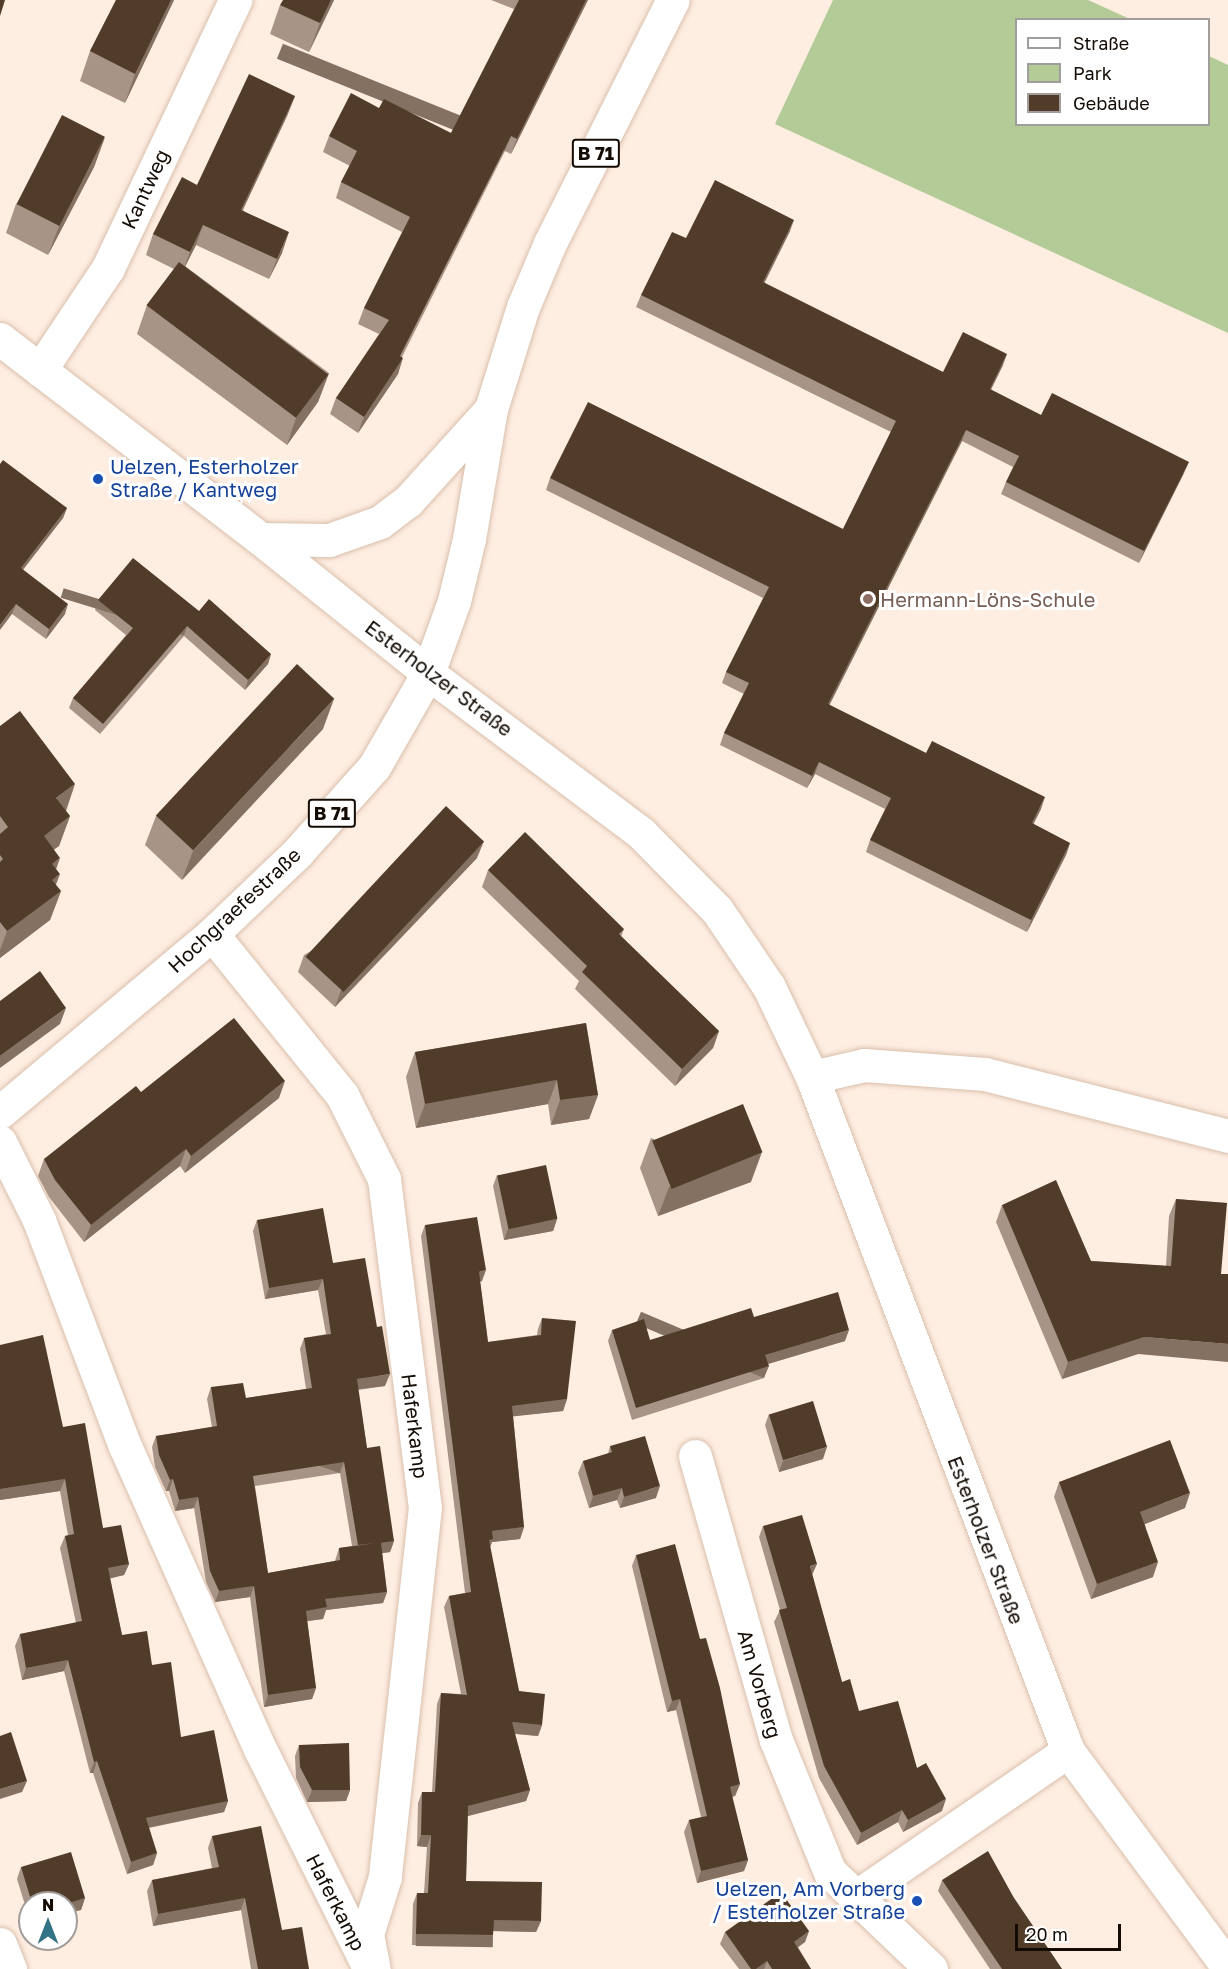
<!DOCTYPE html>
<html>
<head>
<meta charset="utf-8">
<style>
  body { margin:0 }
  #map { position:relative; width:1228px; height:1969px; overflow:hidden; background:#feede1; font-family:"Golos Text",sans-serif }
  div>[style] { position:absolute }
  [style*='--x'] { left:calc(var(--x)*1px); top:calc(var(--y)*1px); width:calc(var(--w)*1px); rotate:calc(var(--a)*1deg) }
  .green>* { inset:0; background:#b2cb97 }
  .roads { filter:drop-shadow(0 0 2px #d9bfab) drop-shadow(0 0 2px #d9bfab) }
  .minor>* { height:33px; margin:-16.5px; padding:0 16.5px; transform-origin:16.5px; border-radius:16.5px; background:#fff }
  .major>* { height:33px; margin:-16.5px; padding:0 16.5px; transform-origin:16.5px; border-radius:16.5px; background:#fff }
  .wall>* { inset:0; background:#a89486 }
  .shaded-wall>* { inset:0; background:#857161; transform-origin:0 0 }
  .building>* { inset:0; background:#513c2a; transform-origin:0 0 }
  .dots>* { width:16px; height:16px; translate:-50% -50%; box-sizing:border-box; border:3px solid #fff; border-radius:50% }
  span { translate:-50% -50%; white-space:nowrap; text-align:center; line-height:1.15; -webkit-text-stroke:6px #fff; paint-order:stroke }
  .shield-label span { padding:2px 4px; background:#fff; border:2px solid; border-radius:4px; -webkit-text-stroke-width:0 }
  .shield-label { font-size:18px; color:#140b05; font-weight:700 }
  .street-label { font-size:20px; color:#140b05 }
  .transit-label { font-size:20px; color:#164399 }
  .left { translate:0 -50%; text-align:left }
  .right { translate:-100% -50%; text-align:right }
  .education-label { font-size:20px; color:#785e54 }
  .legend { position:absolute; left:1015px; top:18px; width:195px; height:108px; box-sizing:border-box; background:#fff; border:2px solid #a19d9b; margin:0; padding:8px 10px; list-style:none; font-size:18px; color:#140b05 }
  .legend li { display:flex; align-items:center; gap:12px; height:30px }
  .legend b { width:30px; border:2px solid #a19d9b }
  .north { position:absolute; left:18px; top:1891px; width:60px; height:60px; box-sizing:border-box; background:#fff; border:2px solid #a19d9b; border-radius:50%; rotate:0deg; font-size:16px; font-weight:700; line-height:24px; text-align:center; color:#140b05 }
  .north::after { content:''; display:block; margin:auto; width:21px; height:27px; background:#327386; clip-path:polygon(50% 0,100% 100%,50% 72%,0 100%) }
  .scale { position:absolute; left:1015px; top:1924px; width:106px; height:27px; box-sizing:border-box; border:3px solid #140b05; border-top:0; padding-left:8px; font-size:18px; line-height:21px; white-space:nowrap; color:#140b05; -webkit-text-stroke:4px #fff; paint-order:stroke }
</style>
</head>
<body>
<div id="map">
  <div class="green">
    <i style="clip-path:polygon(833px 0,1088px 0,1130px 19px,1016px 20px,1016px 124px,1208px 124px,1209px 56px,1228px 65px,1228px 333px,775px 124px)"></i>
  </div>
  <div class="roads">
    <div class="minor">
      <i style="--x:0;--y:339;--w:329;--a:37.5"></i>
      <i style="--x:261;--y:539;--w:214;--a:38.7"></i>
      <i style="--x:40;--y:370;--w:123;--a:-56.3"></i>
      <i style="--x:108;--y:268;--w:297;--a:-64.6"></i>
      <i style="--x:261;--y:539;--w:68;--a:0.8"></i>
      <i style="--x:329;--y:540;--w:54;--a:-19.4"></i>
      <i style="--x:380;--y:522;--w:35;--a:-37"></i>
      <i style="--x:408;--y:501;--w:124;--a:-47.9"></i>
      <i style="--x:212;--y:934;--w:207;--a:51.1"></i>
      <i style="--x:342;--y:1095;--w:94;--a:63.4"></i>
      <i style="--x:384;--y:1179;--w:331;--a:82.9"></i>
      <i style="--x:425;--y:1507;--w:372;--a:96.2"></i>
      <i style="--x:385;--y:1877;--w:60;--a:107.5"></i>
      <i style="--x:367;--y:1934;--w:36;--a:79"></i>
      <i style="--x:812;--y:1077;--w:53;--a:-13"></i>
      <i style="--x:864;--y:1065;--w:121;--a:4.3"></i>
      <i style="--x:985;--y:1074;--w:251;--a:14.3"></i>
      <i style="--x:0;--y:1142;--w:87;--a:63.4"></i>
      <i style="--x:39;--y:1220;--w:242;--a:69.2"></i>
      <i style="--x:125;--y:1446;--w:332;--a:66"></i>
      <i style="--x:260;--y:1749;--w:240;--a:63.5"></i>
      <i style="--x:695;--y:1456;--w:295;--a:74.1"></i>
      <i style="--x:776;--y:1740;--w:143;--a:67.8"></i>
      <i style="--x:830;--y:1872;--w:140;--a:43.8"></i>
      <i style="--x:854;--y:1898;--w:260;--a:-34.5"></i>
      <i style="--x:0;--y:1944;--w:27;--a:68"></i>
    </div>
    <div class="major">
      <i style="--x:428;--y:673;--w:266;--a:36.9"></i>
      <i style="--x:641;--y:833;--w:108;--a:45.4"></i>
      <i style="--x:717;--y:910;--w:93;--a:56"></i>
      <i style="--x:769;--y:987;--w:100;--a:64.5"></i>
      <i style="--x:812;--y:1077;--w:721;--a:69.2"></i>
      <i style="--x:1068;--y:1751;--w:269;--a:53.5"></i>
      <i style="--x:0;--y:1112;--w:277;--a:-40"></i>
      <i style="--x:212;--y:934;--w:117;--a:-43.6"></i>
      <i style="--x:297;--y:853;--w:115;--a:-48.2"></i>
      <i style="--x:374;--y:767;--w:108;--a:-60.1"></i>
      <i style="--x:428;--y:673;--w:77;--a:-70.1"></i>
      <i style="--x:454;--y:601;--w:64;--a:-76.4"></i>
      <i style="--x:469;--y:539;--w:132;--a:-80.4"></i>
      <i style="--x:491;--y:409;--w:107;--a:-72.6"></i>
      <i style="--x:523;--y:307;--w:69;--a:-67.1"></i>
      <i style="--x:550;--y:243;--w:272;--a:-63.2"></i>
    </div>
  </div>
  <div class="wall">
    <i style="clip-path:polygon(116px 0,174px 0,125px 103px,80px 81px,90px 51px)"></i>
    <i style="clip-path:polygon(334px 0,309px 52px,270px 34px,280px 5px)"></i>
    <i style="clip-path:polygon(491px 0,588px 0,511px 154px,505px 151px,402px 357px,398px 374px,358px 433px,330px 414px,336px 398px,379px 334px,358px 324px,364px 308px,402px 232px,336px 198px,341px 182px,350px 166px,323px 152px,329px 136px,379px 108px,451px 133px,514px 9px)"></i>
    <i style="clip-path:polygon(295px 96px,287px 116px,243px 210px,282px 253px,269px 279px,196px 245px,185px 266px,329px 373px,318px 402px,287px 445px,137px 334px,147px 305px,174px 269px,146px 255px,153px 234px,197px 185px)"></i>
    <i style="clip-path:polygon(105px 137px,94px 167px,48px 255px,6px 233px,16px 204px)"></i>
    <i style="clip-path:polygon(790px 231px,764px 283px,943px 372px,1003px 365px,991px 390px,1041px 415px,1184px 473px,1139px 563px,1001px 494px,1006px 482px,1013px 467px,962px 441px,829px 705px,926px 753px,1041px 809px,1033px 824px,1070px 843px,1066px 855px,1027px 932px,866px 852px,870px 840px,885px 809px,815px 774px,807px 788px,720px 745px,724px 733px,744px 694px,722px 683px,726px 672px,763px 598px,546px 490px,550px 478px,843px 529px,891px 432px,636px 307px,641px 295px,686px 238px)"></i>
    <i style="clip-path:polygon(0 464px,67px 508px,63px 518px,23px 570px,65px 614px,46px 639px,12px 614px)"></i>
    <i style="clip-path:polygon(98px 600px,199px 611px,271px 654px,268px 664px,245px 690px,184px 636px,100px 734px,69px 708px,73px 698px,126px 635px,95px 610px)"></i>
    <i style="clip-path:polygon(0 726px,70px 816px,59px 846px,54px 849px,56px 869px,56px 885px,61px 891px,50px 920px,0 958px)"></i>
    <i style="clip-path:polygon(323px 729px,182px 880px,145px 845px,156px 816px)"></i>
    <i style="clip-path:polygon(477px 858px,335px 1007px,298px 972px,304px 955px)"></i>
    <i style="clip-path:polygon(488px 870px,624px 929px,621px 937px,719px 1031px,713px 1048px,675px 1086px,575px 989px,579px 981px,482px 887px)"></i>
    <i style="clip-path:polygon(586px 1023px,598px 1095px,589px 1119px,551px 1125px,548px 1104px,416px 1128px,406px 1077px,415px 1052px)"></i>
    <i style="clip-path:polygon(141px 1092px,279px 1098px,185px 1173px,180px 1166px,84px 1242px,49px 1197px,38px 1176px,44px 1159px)"></i>
    <i style="clip-path:polygon(651px 1138px,751px 1182px,658px 1216px,640px 1168px)"></i>
    <i style="clip-path:polygon(497px 1175px,557px 1219px,553px 1231px,504px 1240px,493px 1186px)"></i>
    <i style="clip-path:polygon(1176px 1199px,1227px 1203px,1138px 1354px,1062px 1379px,996px 1222px,1002px 1205px,1091px 1261px,1166px 1266px,1169px 1216px)"></i>
    <i style="clip-path:polygon(evenodd,257px 1220px,333px 1263px,385px 1386px,358px 1390px,367px 1448px,394px 1541px,390px 1552px,382px 1553px,387px 1592px,383px 1603px,326px 1610px,323px 1619px,307px 1621px,316px 1688px,312px 1699px,264px 1707px,250px 1597px,215px 1602px,206px 1582px,194px 1508px,175px 1511px,169px 1491px,166px 1491px,155px 1467px,152px 1447px,156px 1436px,212px 1427px,207px 1399px,211px 1387px,246px 1398px,306px 1389px,300px 1349px,304px 1338px,326px 1334px,318px 1290px,265px 1299px,253px 1231px,257px 1220px,340px 1473px,352px 1546px,339px 1548px,335px 1561px,268px 1573px,255px 1486px,340px 1473px)"></i>
    <i style="clip-path:polygon(425px 1225px,482px 1281px,480px 1282px,488px 1342px,537px 1335px,538px 1329px,542px 1318px,567px 1399px,563px 1411px,513px 1416px,524px 1527px,520px 1539px,492px 1542px,490px 1547px,519px 1691px,542px 1725px,538px 1736px,515px 1734px,530px 1790px,526px 1801px,468px 1816px,466px 1881px,541px 1921px,536px 1932px,493px 1931px,493px 1935px,489px 1946px,412px 1945px,413px 1904px,417px 1893px,424px 1893px,427px 1847px,417px 1846px,418px 1803px,422px 1792px,432px 1792px,437px 1704px,441px 1693px,461px 1694px,444px 1607px,449px 1596px,465px 1593px,421px 1236px)"></i>
    <i style="clip-path:polygon(754px 1317px,845px 1341px,768px 1364px,764px 1378px,632px 1420px,608px 1341px,612px 1330px,650px 1340px)"></i>
    <i style="clip-path:polygon(0 1345px,63px 1427px,103px 1528px,129px 1564px,124px 1575px,110px 1578px,122px 1635px,152px 1665px,181px 1737px,228px 1801px,224px 1812px,149px 1828px,157px 1853px,153px 1865px,127px 1874px,93px 1773px,90px 1773px,64px 1671px,22px 1680px,15px 1646px,20px 1634px,76px 1623px,60px 1548px,65px 1536px,68px 1535px,60px 1491px,0 1500px)"></i>
    <i style="clip-path:polygon(769px 1414px,823px 1459px,779px 1472px,765px 1425px)"></i>
    <i style="clip-path:polygon(610px 1446px,656px 1498px,620px 1508px,617px 1500px,589px 1508px,578px 1473px,583px 1461px,608px 1454px)"></i>
    <i style="clip-path:polygon(1059px 1482px,1185px 1508px,1145px 1524px,1153px 1577px,1091px 1599px,1054px 1497px)"></i>
    <i style="clip-path:polygon(763px 1526px,812px 1575px,842px 1682px,859px 1711px,917px 1768px,942px 1811px,903px 1832px,898px 1822px,857px 1845px,819px 1778px,774px 1622px,780px 1610px,759px 1537px)"></i>
    <i style="clip-path:polygon(636px 1555px,740px 1784px,735px 1796px,732px 1797px,748px 1860px,744px 1871px,697px 1883px,684px 1832px,689px 1820px,701px 1817px,676px 1710px,667px 1712px,632px 1566px)"></i>
    <i style="clip-path:polygon(299px 1745px,350px 1790px,346px 1801px,307px 1802px,296px 1778px,295px 1756px)"></i>
    <i style="clip-path:polygon(212px 1836px,282px 1930px,309px 1969px,251px 1969px,241px 1910px,153px 1926px,147px 1891px,152px 1880px,212px 1868px,208px 1848px)"></i>
    <i style="clip-path:polygon(21px 1867px,85px 1898px,81px 1910px,66px 1903px,30px 1903px,30px 1921px,17px 1879px)"></i>
    <i style="clip-path:polygon(942px 1880px,1014px 1898px,1062px 1969px,990px 1969px,938px 1891px)"></i>
    <i style="clip-path:polygon(809px 1931px,805px 1942px,798px 1947px,811px 1969px,739px 1969px,720px 1944px,725px 1932px)"></i>
  </div>
  <div class="shaded-wall">
    <i style="clip-path:polygon(171px 0,174px 0,125px 103px,135px 74px)"></i>
    <i style="clip-path:polygon(331px 0,334px 0,309px 52px,320px 23px)"></i>
    <i style="clip-path:polygon(586px 0,588px 0,511px 154px,517px 139px)"></i>
    <i style="clip-path:polygon(295px 96px,287px 116px,233px 230px,241px 210px)"></i>
    <i style="left:511px;top:136px;width:16px;height:246px;rotate:112deg"></i>
    <i style="clip-path:polygon(105px 137px,94px 167px,48px 255px,59px 226px)"></i>
    <i style="clip-path:polygon(794px 220px,790px 231px,759px 294px,763px 282px)"></i>
    <i style="clip-path:polygon(203px 225px,196px 245px,182px 273px,190px 252px)"></i>
    <i style="clip-path:polygon(289px 232px,282px 253px,269px 279px,277px 259px)"></i>
    <i style="clip-path:polygon(1007px 354px,1003px 365px,985px 401px,990px 389px)"></i>
    <i style="clip-path:polygon(403px 358px,398px 374px,358px 433px,364px 417px)"></i>
    <i style="clip-path:polygon(329px 373px,318px 402px,287px 445px,297px 415px)"></i>
    <i style="clip-path:polygon(966px 430px,962px 441px,824px 716px,828px 704px)"></i>
    <i style="clip-path:polygon(1189px 462px,1184px 473px,1139px 563px,1144px 551px)"></i>
    <i style="clip-path:polygon(67px 508px,63px 518px,17px 577px,21px 568px)"></i>
    <i style="clip-path:polygon(16px 604px,12px 614px,0 630px,0 625px)"></i>
    <i style="clip-path:polygon(68px 604px,65px 614px,46px 639px,49px 629px)"></i>
    <i style="left:187px;top:626px;width:10px;height:129px;rotate:107deg"></i>
    <i style="clip-path:polygon(271px 654px,268px 664px,245px 690px,248px 680px)"></i>
    <i style="clip-path:polygon(334px 699px,323px 729px,182px 880px,193px 851px)"></i>
    <i style="clip-path:polygon(819px 762px,815px 774px,807px 788px,812px 776px)"></i>
    <i style="clip-path:polygon(75px 784px,65px 814px,56px 798px)"></i>
    <i style="clip-path:polygon(1045px 797px,1041px 809px,1028px 835px,1032px 823px)"></i>
    <i style="clip-path:polygon(70px 816px,59px 846px,33px 865px,44px 836px)"></i>
    <i style="clip-path:polygon(484px 841px,477px 858px,335px 1007px,341px 990px)"></i>
    <i style="clip-path:polygon(1070px 843px,1066px 855px,1027px 932px,1031px 920px)"></i>
    <i style="clip-path:polygon(60px 858px,50px 887px,52px 864px)"></i>
    <i style="clip-path:polygon(60px 874px,51px 898px,61px 891px,50px 920px,0 958px,0 950px,7px 931px,52px 880px)"></i>
    <i style="clip-path:polygon(66px 1008px,60px 1024px,0 1068px,0 1056px)"></i>
    <i style="clip-path:polygon(719px 1031px,713px 1048px,675px 1086px,682px 1069px)"></i>
    <i style="clip-path:polygon(557px 1080px,548px 1104px,416px 1128px,425px 1104px)"></i>
    <i style="clip-path:polygon(285px 1081px,279px 1098px,185px 1173px,191px 1156px)"></i>
    <i style="clip-path:polygon(598px 1095px,589px 1119px,551px 1125px,560px 1100px)"></i>
    <i style="clip-path:polygon(186px 1149px,180px 1166px,84px 1242px,91px 1225px)"></i>
    <i style="clip-path:polygon(762px 1152px,751px 1182px,658px 1216px,669px 1187px)"></i>
    <i style="clip-path:polygon(557px 1219px,553px 1231px,504px 1240px,508px 1229px)"></i>
    <i style="clip-path:polygon(486px 1270px,482px 1281px,475px 1283px,479px 1272px)"></i>
    <i style="clip-path:polygon(323px 1279px,318px 1290px,265px 1299px,269px 1288px)"></i>
    <i style="clip-path:polygon(849px 1330px,845px 1341px,761px 1366px,765px 1355px)"></i>
    <i style="clip-path:polygon(1144px 1337px,1228px 1344px,1228px 1362px,1138px 1354px,1062px 1379px,1068px 1362px)"></i>
    <i style="left:769px;top:1366px;width:13px;height:139px;rotate:113deg"></i>
    <i style="clip-path:polygon(390px 1374px,385px 1386px,352px 1390px,357px 1379px)"></i>
    <i style="clip-path:polygon(567px 1399px,563px 1411px,508px 1417px,512px 1406px)"></i>
    <i style="clip-path:polygon(827px 1447px,823px 1459px,779px 1472px,783px 1461px)"></i>
    <i style="left:344px;top:1462px;width:12px;height:92px;rotate:110deg"></i>
    <i style="clip-path:polygon(65px 1479px,60px 1491px,0 1500px,0 1489px)"></i>
    <i style="clip-path:polygon(173px 1479px,169px 1491px,166px 1491px,170px 1480px)"></i>
    <i style="clip-path:polygon(660px 1486px,656px 1498px,620px 1508px,624px 1497px)"></i>
    <i style="clip-path:polygon(622px 1488px,617px 1500px,589px 1508px,593px 1496px)"></i>
    <i style="clip-path:polygon(1190px 1493px,1185px 1508px,1135px 1528px,1140px 1512px)"></i>
    <i style="clip-path:polygon(198px 1497px,194px 1508px,175px 1511px,179px 1500px)"></i>
    <i style="clip-path:polygon(524px 1527px,520px 1539px,492px 1542px,489px 1550px,485px 1551px,492px 1531px)"></i>
    <i style="clip-path:polygon(394px 1541px,390px 1552px,377px 1554px,381px 1543px)"></i>
    <i style="clip-path:polygon(1158px 1562px,1153px 1577px,1091px 1599px,1097px 1584px)"></i>
    <i style="clip-path:polygon(129px 1564px,124px 1575px,104px 1580px,108px 1568px)"></i>
    <i style="clip-path:polygon(817px 1564px,812px 1575px,810px 1566px)"></i>
    <i style="clip-path:polygon(254px 1586px,250px 1597px,215px 1602px,219px 1591px)"></i>
    <i style="clip-path:polygon(387px 1592px,383px 1603px,326px 1610px,323px 1619px,301px 1622px,306px 1611px,325px 1599px)"></i>
    <i style="clip-path:polygon(68px 1660px,64px 1671px,22px 1680px,26px 1668px)"></i>
    <i style="clip-path:polygon(316px 1688px,312px 1699px,264px 1707px,268px 1695px)"></i>
    <i style="clip-path:polygon(680px 1699px,676px 1710px,667px 1712px,672px 1701px)"></i>
    <i style="clip-path:polygon(512px 1722px,542px 1725px,538px 1736px,508px 1733px)"></i>
    <i style="clip-path:polygon(97px 1761px,93px 1773px,90px 1773px,94px 1762px)"></i>
    <i style="clip-path:polygon(27px 1781px,22px 1792px,0 1799px,0 1789px)"></i>
    <i style="clip-path:polygon(740px 1784px,735px 1796px,726px 1798px,730px 1787px)"></i>
    <i style="clip-path:polygon(312px 1790px,350px 1790px,346px 1801px,307px 1802px)"></i>
    <i style="clip-path:polygon(530px 1790px,526px 1801px,464px 1817px,468px 1806px)"></i>
    <i style="clip-path:polygon(946px 1799px,942px 1811px,903px 1832px,908px 1820px)"></i>
    <i style="clip-path:polygon(228px 1801px,224px 1812px,141px 1829px,146px 1818px)"></i>
    <i style="clip-path:polygon(902px 1810px,898px 1822px,857px 1845px,861px 1833px)"></i>
    <i style="clip-path:polygon(421px 1835px,431px 1835px,427px 1847px,417px 1846px)"></i>
    <i style="clip-path:polygon(157px 1853px,153px 1865px,127px 1874px,131px 1862px)"></i>
    <i style="clip-path:polygon(748px 1860px,744px 1871px,697px 1883px,701px 1871px)"></i>
    <i style="clip-path:polygon(85px 1898px,81px 1910px,66px 1914px,66px 1904px)"></i>
    <i style="clip-path:polygon(245px 1898px,241px 1910px,153px 1926px,158px 1914px)"></i>
    <i style="clip-path:polygon(494px 1920px,541px 1921px,536px 1932px,490px 1931px)"></i>
    <i style="clip-path:polygon(809px 1931px,805px 1942px,790px 1953px,794px 1942px)"></i>
    <i style="left:416px;top:1934px;width:77px;height:12px;rotate:1deg"></i>
    <i style="clip-path:polygon(767px 1961px,764px 1969px,756px 1969px)"></i>
  </div>
  <div class="building">
    <i style="clip-path:polygon(0 0,5px 0,0 16px)"></i>
    <i style="clip-path:polygon(116px 0,171px 0,135px 74px,90px 51px)"></i>
    <i style="clip-path:polygon(283px 0,331px 0,320px 23px,280px 5px)"></i>
    <i style="clip-path:polygon(519px 0,586px 0,517px 139px,511px 136px,400px 356px,403px 358px,364px 417px,336px 398px,389px 320px,364px 308px,410px 217px,341px 182px,357px 151px,329px 136px,351px 93px,379px 108px,384px 99px,451px 133px)"></i>
    <i style="clip-path:polygon(249px 74px,295px 96px,241px 210px,289px 232px,277px 259px,203px 225px,190px 252px,153px 234px,182px 177px,197px 185px)"></i>
    <i style="left:62px;top:115px;width:48px;height:100px;rotate:27deg"></i>
    <i style="clip-path:polygon(715px 180px,794px 220px,763px 282px,943px 372px,963px 332px,1007px 354px,990px 389px,1041px 415px,1052px 393px,1189px 462px,1144px 551px,1006px 482px,1019px 456px,966px 430px,828px 704px,926px 753px,932px 741px,1045px 797px,1032px 823px,1070px 843px,1031px 920px,870px 840px,891px 798px,819px 762px,812px 776px,724px 733px,749px 683px,726px 672px,769px 587px,550px 478px,588px 402px,843px 529px,896px 421px,641px 295px,672px 232px,686px 238px)"></i>
    <i style="left:179px;top:262px;width:187px;height:54px;rotate:37deg"></i>
    <i style="clip-path:polygon(3px 460px,67px 508px,21px 568px,68px 604px,49px 629px,16px 604px,0 625px,0 464px)"></i>
    <i style="clip-path:polygon(133px 558px,199px 611px,209px 599px,271px 654px,248px 680px,187px 626px,103px 724px,73px 698px,133px 628px,98px 600px)"></i>
    <i style="left:297px;top:664px;width:51px;height:207px;rotate:43deg"></i>
    <i style="clip-path:polygon(20px 711px,75px 784px,56px 798px,70px 816px,44px 836px,60px 858px,52px 864px,60px 874px,52px 880px,61px 891px,7px 931px,0 922px,0 862px,3px 859px,0 855px,0 834px,8px 827px,0 816px,0 726px)"></i>
    <i style="left:446px;top:806px;width:52px;height:206px;rotate:43deg"></i>
    <i style="clip-path:polygon(525px 832px,624px 929px,619px 934px,719px 1031px,682px 1069px,582px 972px,587px 966px,488px 870px)"></i>
    <i style="clip-path:polygon(40px 971px,66px 1008px,0 1056px,0 1001px)"></i>
    <i style="clip-path:polygon(234px 1018px,285px 1081px,191px 1156px,186px 1149px,91px 1225px,55px 1180px,44px 1159px,136px 1086px,141px 1092px)"></i>
    <i style="clip-path:polygon(586px 1023px,598px 1095px,560px 1100px,557px 1080px,425px 1104px,415px 1052px)"></i>
    <i style="left:743px;top:1104px;width:52px;height:98px;rotate:68deg"></i>
    <i style="left:546px;top:1165px;width:55px;height:50px;rotate:78deg"></i>
    <i style="clip-path:polygon(1056px 1180px,1091px 1261px,1171px 1266px,1176px 1199px,1227px 1203px,1221px 1274px,1228px 1274px,1228px 1344px,1144px 1337px,1068px 1362px,1002px 1205px)"></i>
    <i style="clip-path:polygon(evenodd,323px 1208px,333px 1263px,365px 1258px,377px 1327px,382px 1326px,390px 1374px,357px 1379px,367px 1448px,380px 1446px,394px 1541px,381px 1543px,387px 1592px,325px 1599px,327px 1607px,306px 1611px,316px 1688px,268px 1695px,254px 1586px,219px 1591px,210px 1571px,198px 1497px,179px 1500px,173px 1479px,170px 1480px,159px 1455px,156px 1436px,217px 1426px,211px 1387px,243px 1383px,246px 1398px,312px 1388px,304px 1338px,331px 1334px,323px 1279px,269px 1288px,257px 1220px,323px 1208px,344px 1462px,358px 1545px,376px 1543px,339px 1548px,340px 1560px,268px 1573px,253px 1476px,344px 1462px)"></i>
    <i style="clip-path:polygon(477px 1217px,486px 1270px,479px 1272px,488px 1342px,541px 1335px,542px 1318px,576px 1321px,567px 1399px,512px 1406px,524px 1527px,492px 1531px,493px 1539px,489px 1540px,519px 1691px,545px 1694px,542px 1725px,512px 1722px,530px 1790px,468px 1806px,466px 1881px,542px 1882px,541px 1921px,494px 1920px,493px 1935px,416px 1934px,417px 1893px,428px 1893px,431px 1835px,421px 1835px,422px 1792px,435px 1792px,441px 1693px,467px 1695px,449px 1596px,471px 1592px,425px 1225px)"></i>
    <i style="clip-path:polygon(838px 1292px,849px 1330px,765px 1355px,769px 1366px,636px 1408px,612px 1330px,644px 1319px,650px 1340px,751px 1308px,754px 1317px)"></i>
    <i style="clip-path:polygon(43px 1335px,63px 1427px,85px 1423px,103px 1528px,121px 1525px,129px 1564px,108px 1568px,122px 1635px,147px 1631px,152px 1665px,171px 1662px,181px 1737px,214px 1730px,228px 1801px,146px 1818px,157px 1853px,131px 1862px,97px 1761px,94px 1762px,68px 1660px,26px 1668px,20px 1634px,82px 1621px,65px 1536px,74px 1534px,65px 1479px,0 1489px,0 1345px)"></i>
    <i style="left:813px;top:1401px;width:48px;height:46px;rotate:73deg"></i>
    <i style="clip-path:polygon(645px 1436px,660px 1486px,624px 1497px,622px 1488px,593px 1496px,583px 1461px,612px 1452px,610px 1446px)"></i>
    <i style="clip-path:polygon(1170px 1440px,1190px 1493px,1140px 1512px,1158px 1562px,1097px 1584px,1059px 1482px)"></i>
    <i style="clip-path:polygon(802px 1515px,817px 1564px,810px 1566px,842px 1682px,850px 1679px,859px 1711px,898px 1701px,917px 1768px,926px 1763px,946px 1799px,908px 1820px,902px 1810px,861px 1833px,824px 1766px,779px 1610px,787px 1608px,763px 1526px)"></i>
    <i style="clip-path:polygon(675px 1544px,700px 1639px,706px 1638px,720px 1688px,740px 1784px,730px 1787px,748px 1860px,701px 1871px,689px 1820px,707px 1816px,680px 1699px,672px 1701px,636px 1555px)"></i>
    <i style="clip-path:polygon(11px 1732px,27px 1781px,0 1789px,0 1736px)"></i>
    <i style="clip-path:polygon(349px 1743px,350px 1790px,312px 1790px,300px 1767px,299px 1745px)"></i>
    <i style="clip-path:polygon(261px 1826px,282px 1930px,302px 1927px,309px 1969px,258px 1969px,245px 1898px,158px 1914px,152px 1880px,219px 1867px,212px 1836px)"></i>
    <i style="clip-path:polygon(988px 1851px,1014px 1898px,1062px 1969px,1002px 1969px,942px 1880px)"></i>
    <i style="clip-path:polygon(71px 1852px,85px 1898px,66px 1904px,66px 1903px,32px 1903px,21px 1867px)"></i>
    <i style="clip-path:polygon(781px 1892px,809px 1931px,794px 1942px,811px 1969px,772px 1969px,767px 1961px,756px 1969px,751px 1969px,725px 1932px)"></i>
  </div>
  <div class="dots">
    <i style="left:98px;top:479px;background:#1a4fb4"></i>
    <i style="left:868px;top:599px;background:#8d6e63"></i>
    <i style="left:917px;top:1901px;background:#1a4fb4"></i>
  </div>
  <div class="shield-label">
    <span style="left:596px;top:153px">B 71</span>
    <span style="left:332px;top:813px">B 71</span>
  </div>
  <div class="street-label">
    <span style="left:145px;top:189px;rotate:-65deg">Kantweg</span>
    <span style="left:439px;top:678px;rotate:37deg">Esterholzer Straße</span>
    <span style="left:234px;top:910px;rotate:-43deg">Hochgraefestraße</span>
    <span style="left:415px;top:1426px;rotate:83deg">Haferkamp</span>
    <span style="left:986px;top:1540px;rotate:69deg">Esterholzer Straße</span>
    <span style="left:760px;top:1684px;rotate:74deg">Am Vorberg</span>
    <span style="left:336px;top:1902px;rotate:63deg">Haferkamp</span>
  </div>
  <div class="transit-label">
    <span class="left" style="left:110px;top:478px">Uelzen, Esterholzer<br>Straße / Kantweg</span>
    <span class="right" style="left:905px;top:1900px">Uelzen, Am Vorberg<br>/ Esterholzer Straße</span>
  </div>
  <div class="education-label">
    <span class="left" style="left:880px;top:599px">Hermann-Löns-Schule</span>
  </div>
  <ul class="legend">
  <li><b style="height:8px;background:#fff"></b>Straße</li>
  <li><b style="height:16px;background:#b2cb97"></b>Park</li>
  <li><b style="height:16px;background:#513c2a"></b>Gebäude</li>
  </ul>
  <div class="north">N</div>
  <div class="scale">20 m</div>
</div>
</body>
</html>
